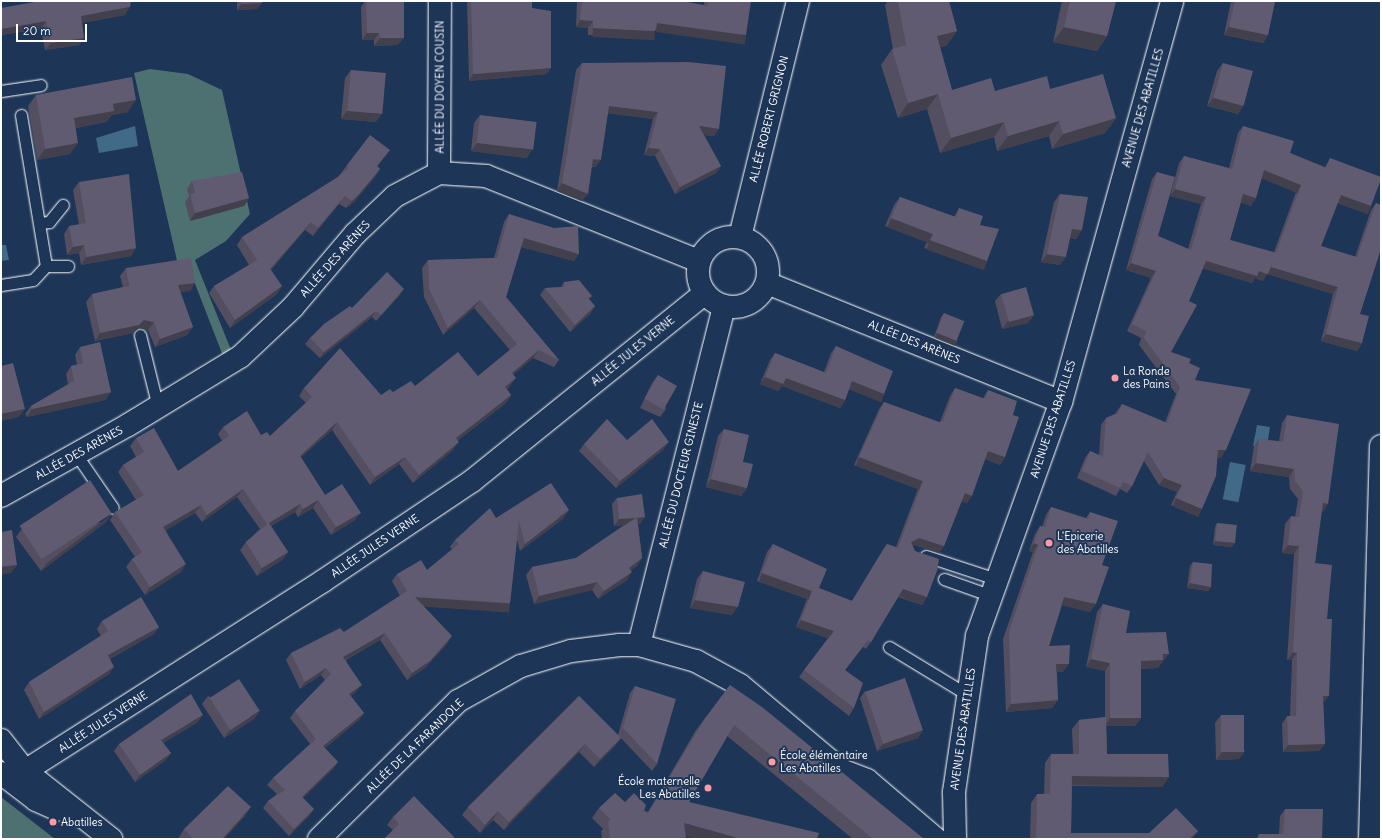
<!DOCTYPE html>
<html>
<head>
<meta charset="utf-8">
<style>
  body { margin:0 }
  #map { position:relative; width:1382px; height:840px; overflow:hidden; background:#1d3557; font-family:Delius,sans-serif }
  div>[style] { position:absolute }
  [style*='--x'] { left:calc(var(--x)*1px); top:calc(var(--y)*1px); width:calc(var(--w)*1px); rotate:calc(var(--a)*1deg) }
  .green>* { inset:0; background:#4d7071 }
  .water>* { inset:0; background:#406a87; transform-origin:0 0 }
  .roads { filter:drop-shadow(0 0 1px #fff) drop-shadow(0 0 1px #fff) }
  .lane>* { height:11px; margin:-5.5px; padding:0 5.5px; transform-origin:5.5px; border-radius:5.5px; background:#1d3557 }
  .street>* { height:22px; margin:-11px; padding:0 11px; transform-origin:11px; border-radius:11px; background:#1d3557 }
  .street>.ring { margin:-11px; padding:0; box-sizing:content-box; background:none; border:22px solid #1d3557; border-radius:50% }
  .secondary>* { height:22px; margin:-11px; padding:0 11px; transform-origin:11px; border-radius:11px; background:#1d3557 }
  .wall>* { inset:0; background:#534e60 }
  .shaded-wall>* { inset:0; background:#43404e; transform-origin:0 0 }
  .building>* { inset:0; background:#605b70; transform-origin:0 0 }
  .dots>* { width:11px; height:11px; translate:-50% -50%; box-sizing:border-box; border:2px solid #1d3557; border-radius:50% }
  span { translate:-50% -50%; white-space:nowrap; text-align:center; line-height:1.15; -webkit-text-stroke:4px #1d3557; paint-order:stroke }
  .street-label { font-size:11px; color:#fff }
  .poi-label { font-size:11px; color:#fff }
  .left { translate:0 -50%; text-align:left }
  .right { translate:-100% -50%; text-align:right }
  .frame { position:absolute; inset:0; border:2px solid #fff; pointer-events:none }
  .scale { position:absolute; left:16px; top:24px; width:71px; height:18px; box-sizing:border-box; border:2px solid #fff; border-top:0; padding-left:5px; font-size:12px; line-height:14px; white-space:nowrap; color:#fff; -webkit-text-stroke:3px #1d3557; paint-order:stroke }
</style>
</head>
<body>
<div id="map">
  <div class="green">
    <i style="clip-path:polygon(150px 69px,188px 74px,222px 90px,250px 214px,226px 241px,195px 260px,231px 350px,223px 356px,187px 263px,178px 265px,134px 73px)"></i>
    <i style="clip-path:polygon(1px 797px,55px 839px,1px 839px)"></i>
  </div>
  <div class="water">
    <i style="clip-path:polygon(135px 126px,138px 146px,99px 153px,96px 138px)"></i>
    <i style="clip-path:polygon(1px 245px,6px 245px,9px 260px,1px 261px)"></i>
    <i style="clip-path:polygon(1257px 425px,1270px 427px,1267px 446px,1253px 446px)"></i>
    <i style="left:1230px;top:462px;width:16px;height:38px;rotate:11deg"></i>
  </div>
  <div class="roads">
    <div class="lane">
      <i style="--x:1;--y:91;--w:40;--a:-8.5"></i>
      <i style="--x:40;--y:223;--w:9;--a:-6"></i>
      <i style="--x:49;--y:222;--w:22;--a:-51"></i>
      <i style="--x:46;--y:266;--w:22;--a:0"></i>
      <i style="--x:1;--y:285;--w:32;--a:-9"></i>
      <i style="--x:33;--y:280;--w:19;--a:-47"></i>
      <i style="--x:46;--y:266;--w:153;--a:-99.4"></i>
      <i style="--x:140;--y:335;--w:74;--a:76"></i>
      <i style="--x:76;--y:454;--w:65;--a:55.6"></i>
      <i style="--x:926;--y:556;--w:77;--a:18.2"></i>
      <i style="--x:944;--y:579;--w:51;--a:19.5"></i>
      <i style="--x:889;--y:647;--w:92;--a:31.3"></i>
    </div>
    <div class="street">
      <i style="--x:439;--y:173;--w:172;--a:-89.7"></i>
      <i class="ring" style="left:698px;top:237px;width:48px;height:48px"></i>
      <i style="--x:740;--y:237;--w:243;--a:-76.2"></i>
      <i style="--x:767;--y:283;--w:317;--a:22"></i>
      <i style="--x:1;--y:496;--w:145;--a:-29.2"></i>
      <i style="--x:128;--y:425;--w:131;--a:-31.3"></i>
      <i style="--x:240;--y:357;--w:73;--a:-43.3"></i>
      <i style="--x:293;--y:307;--w:96;--a:-49.7"></i>
      <i style="--x:355;--y:234;--w:55;--a:-43.5"></i>
      <i style="--x:395;--y:196;--w:50;--a:-27.6"></i>
      <i style="--x:439;--y:173;--w:47;--a:3.7"></i>
      <i style="--x:486;--y:176;--w:229;--a:21.8"></i>
      <i style="--x:639;--y:645;--w:349;--a:-75.9"></i>
      <i style="--x:25;--y:771;--w:353;--a:-32.5"></i>
      <i style="--x:323;--y:581;--w:179;--a:-33.9"></i>
      <i style="--x:472;--y:481;--w:299;--a:-38.9"></i>
      <i style="--x:319;--y:839;--w:196;--a:-44.8"></i>
      <i style="--x:458;--y:701;--w:72;--a:-29.1"></i>
      <i style="--x:521;--y:666;--w:52;--a:-16.7"></i>
      <i style="--x:571;--y:651;--w:49;--a:-7"></i>
      <i style="--x:620;--y:645;--w:19;--a:0"></i>
      <i style="--x:639;--y:645;--w:59;--a:15.7"></i>
      <i style="--x:696;--y:661;--w:50;--a:28.6"></i>
      <i style="--x:740;--y:685;--w:132;--a:40.1"></i>
      <i style="--x:841;--y:770;--w:28;--a:21"></i>
      <i style="--x:867;--y:780;--w:91;--a:40.5"></i>
      <i style="--x:1370;--y:839;--w:393;--a:-88.4"></i>
    </div>
    <div class="secondary">
      <i style="--x:1;--y:740;--w:39;--a:52"></i>
      <i style="--x:25;--y:771;--w:110;--a:38.3"></i>
      <i style="--x:1;--y:773;--w:44;--a:37.6"></i>
      <i style="--x:36;--y:800;--w:24;--a:24"></i>
      <i style="--x:955;--y:839;--w:47;--a:-91.2"></i>
      <i style="--x:954;--y:792;--w:158;--a:-81.6"></i>
      <i style="--x:977;--y:636;--w:249;--a:-70.3"></i>
      <i style="--x:1061;--y:402;--w:416;--a:-74.5"></i>
    </div>
  </div>
  <div class="wall">
    <i style="clip-path:polygon(237px 1px,262px 1px,262px 3px,257px 9px,237px 10px)"></i>
    <i style="clip-path:polygon(365px 1px,404px 1px,398px 45px,374px 46px,374px 40px,362px 40px,361px 7px)"></i>
    <i style="clip-path:polygon(467px 1px,532px 1px,532px 8px,547px 74px,469px 81px)"></i>
    <i style="clip-path:polygon(577px 1px,682px 1px,704px 5px,704px 1px,751px 1px,741px 42px,655px 30px,650px 38px,588px 35px,588px 28px,576px 27px)"></i>
    <i style="clip-path:polygon(888px 1px,949px 1px,957px 31px,946px 46px,940px 47px,952px 90px,995px 91px,1050px 89px,1116px 118px,1105px 133px,1052px 149px,1049px 136px,997px 151px,994px 137px,940px 153px,927px 109px,898px 118px,881px 65px,892px 49px,893px 49px,885px 5px)"></i>
    <i style="clip-path:polygon(1062px 1px,1116px 1px,1107px 36px,1097px 51px,1053px 42px)"></i>
    <i style="clip-path:polygon(1231px 1px,1271px 1px,1268px 35px,1263px 43px,1224px 35px)"></i>
    <i style="clip-path:polygon(1px 8px,125px 15px,82px 23px,84px 38px,79px 45px,45px 50px,41px 29px,1px 35px)"></i>
    <i style="clip-path:polygon(582px 63px,714px 136px,704px 135px,721px 166px,716px 173px,675px 194px,655px 156px,644px 155px,653px 119px,608px 113px,596px 167px,591px 167px,582px 201px,557px 191px,576px 70px)"></i>
    <i style="clip-path:polygon(1223px 63px,1243px 106px,1238px 114px,1207px 106px,1217px 71px)"></i>
    <i style="clip-path:polygon(351px 70px,376px 122px,341px 119px,345px 78px)"></i>
    <i style="clip-path:polygon(36px 95px,128px 112px,112px 115px,106px 122px,76px 128px,70px 154px,37px 160px,28px 106px)"></i>
    <i style="clip-path:polygon(480px 115px,527px 158px,471px 151px,474px 123px)"></i>
    <i style="clip-path:polygon(evenodd,1243px 126px,1290px 153px,1325px 167px,1330px 158px,1366px 213px,1338px 202px,1321px 246px,1355px 257px,1371px 210px,1376px 203px,1360px 314px,1362px 343px,1357px 351px,1321px 341px,1333px 294px,1267px 274px,1263px 281px,1255px 278px,1252px 283px,1203px 268px,1189px 301px,1171px 352px,1189px 363px,1221px 458px,1217px 457px,1197px 516px,1171px 505px,1177px 492px,1159px 485px,1144px 461px,1132px 486px,1127px 493px,1120px 489px,1116px 496px,1077px 478px,1085px 458px,1090px 451px,1099px 455px,1101px 425px,1106px 418px,1115px 414px,1117px 411px,1122px 404px,1165px 422px,1176px 394px,1139px 345px,1141px 338px,1127px 331px,1151px 278px,1126px 270px,1152px 179px,1157px 172px,1158px 236px,1188px 249px,1201px 204px,1170px 196px,1179px 163px,1184px 156px,1229px 168px,1238px 133px,1243px 126px,1262px 178px,1296px 192px,1274px 252px,1230px 240px,1241px 202px,1251px 206px,1262px 178px)"></i>
    <i style="clip-path:polygon(390px 150px,377px 166px,380px 169px,375px 177px,354px 202px,346px 208px,339px 204px,313px 236px,305px 230px,271px 270px,282px 286px,277px 294px,230px 328px,209px 293px,214px 286px,249px 265px,237px 245px,242px 237px,338px 177px,347px 165px)"></i>
    <i style="clip-path:polygon(192px 181px,249px 198px,244px 206px,190px 221px,185px 202px,189px 196px,187px 189px)"></i>
    <i style="clip-path:polygon(79px 182px,136px 248px,131px 256px,81px 265px,79px 253px,67px 255px,64px 234px,69px 226px,79px 225px,73px 190px)"></i>
    <i style="clip-path:polygon(1060px 194px,1082px 230px,1076px 239px,1070px 238px,1060px 265px,1041px 262px,1054px 202px)"></i>
    <i style="clip-path:polygon(900px 197px,954px 217px,959px 208px,980px 225px,987px 261px,982px 269px,924px 248px,927px 242px,885px 226px,894px 205px)"></i>
    <i style="clip-path:polygon(509px 214px,579px 254px,574px 261px,521px 247px,506px 297px,559px 360px,554px 367px,533px 358px,513px 375px,510px 386px,507px 389px,511px 395px,506px 403px,457px 441px,453px 450px,413px 483px,399px 464px,370px 485px,332px 430px,301px 457px,325px 495px,355px 520px,331px 535px,313px 508px,298px 517px,295px 512px,271px 526px,288px 552px,282px 560px,257px 576px,240px 550px,246px 542px,260px 529px,237px 497px,202px 522px,195px 513px,166px 530px,181px 572px,145px 595px,126px 567px,132px 559px,135px 557px,110px 520px,115px 512px,136px 500px,118px 472px,123px 465px,136px 457px,130px 446px,136px 438px,178px 471px,222px 441px,218px 434px,223px 427px,261px 435px,270px 436px,306px 403px,299px 396px,304px 388px,381px 395px,393px 392px,415px 386px,478px 376px,510px 350px,474px 308px,443px 335px,424px 297px,422px 268px,428px 260px,494px 258px,504px 222px)"></i>
    <i style="clip-path:polygon(126px 268px,195px 283px,190px 291px,180px 292px,193px 327px,187px 335px,155px 347px,148px 330px,139px 328px,133px 333px,95px 341px,86px 302px,92px 294px,123px 287px,120px 276px)"></i>
    <i style="clip-path:polygon(564px 282px,592px 296px,589px 299px,595px 306px,590px 314px,570px 332px,540px 295px,545px 288px,561px 287px)"></i>
    <i style="clip-path:polygon(1001px 294px,1034px 315px,1028px 323px,1002px 329px,995px 301px)"></i>
    <i style="clip-path:polygon(400px 295px,376px 321px,372px 317px,320px 358px,305px 344px,310px 338px,352px 308px)"></i>
    <i style="clip-path:polygon(944px 313px,957px 341px,954px 345px,934px 337px,941px 317px)"></i>
    <i style="clip-path:polygon(836px 346px,884px 394px,879px 401px,849px 389px,845px 400px,840px 408px,782px 386px,778px 391px,760px 384px,770px 360px,775px 353px,824px 372px,831px 353px)"></i>
    <i style="clip-path:polygon(80px 347px,111px 392px,105px 400px,27px 417px,25px 414px,31px 406px,68px 384px,66px 374px,71px 366px,77px 365px,75px 355px)"></i>
    <i style="clip-path:polygon(658px 375px,666px 409px,660px 417px,640px 408px,652px 383px)"></i>
    <i style="clip-path:polygon(955px 388px,983px 398px,988px 390px,1013px 415px,1005px 457px,1000px 465px,985px 459px,967px 503px,961px 501px,944px 546px,939px 553px,914px 545px,912px 546px,927px 597px,922px 605px,898px 597px,871px 642px,866px 649px,863px 647px,845px 670px,854px 708px,849px 716px,799px 677px,828px 638px,796px 627px,807px 599px,757px 581px,767px 552px,773px 544px,819px 588px,852px 601px,882px 551px,887px 544px,896px 547px,918px 489px,854px 465px,879px 409px,884px 402px,939px 422px,940px 422px,950px 396px)"></i>
    <i style="clip-path:polygon(1287px 415px,1323px 512px,1321px 512px,1315px 563px,1327px 619px,1323px 703px,1325px 744px,1319px 751px,1283px 752px,1282px 724px,1287px 716px,1290px 716px,1292px 660px,1287px 660px,1294px 554px,1282px 553px,1285px 524px,1291px 516px,1295px 517px,1298px 499px,1290px 489px,1289px 477px,1250px 471px,1254px 446px,1259px 439px,1279px 441px,1282px 423px)"></i>
    <i style="clip-path:polygon(724px 429px,743px 462px,747px 488px,741px 496px,706px 487px,718px 436px)"></i>
    <i style="clip-path:polygon(627px 440px,664px 449px,616px 488px,579px 451px,584px 444px)"></i>
    <i style="clip-path:polygon(617px 498px,640px 524px,638px 524px,642px 558px,637px 566px,631px 570px,627px 580px,598px 599px,592px 590px,534px 604px,526px 575px,532px 567px,576px 558px,624px 525px,614px 526px,612px 504px)"></i>
    <i style="clip-path:polygon(1051px 507px,1086px 518px,1090px 512px,1102px 565px,1090px 612px,1062px 605px,1049px 646px,1063px 672px,1057px 672px,1058px 700px,1052px 708px,1006px 712px,1003px 639px,1033px 552px,1029px 551px,1035px 534px,1040px 526px,1042px 527px,1046px 515px)"></i>
    <i style="clip-path:polygon(496px 518px,564px 518px,520px 551px,517px 540px,510px 603px,505px 610px,423px 605px,447px 644px,425px 668px,407px 680px,380px 640px,346px 660px,356px 692px,351px 696px,364px 713px,359px 720px,325px 748px,338px 762px,333px 769px,303px 798px,314px 809px,309px 816px,289px 836px,263px 808px,268px 801px,277px 794px,267px 785px,273px 778px,310px 744px,290px 718px,295px 711px,325px 680px,321px 675px,300px 689px,286px 660px,291px 653px,344px 632px,400px 596px,392px 581px,397px 574px,427px 570px,452px 549px,450px 547px,455px 540px)"></i>
    <i style="clip-path:polygon(106px 522px,41px 571px,16px 537px,22px 529px)"></i>
    <i style="clip-path:polygon(1217px 523px,1232px 547px,1213px 545px,1215px 527px)"></i>
    <i style="clip-path:polygon(1193px 562px,1211px 587px,1208px 591px,1187px 588px,1190px 566px)"></i>
    <i style="clip-path:polygon(703px 571px,732px 615px,690px 608px,697px 579px)"></i>
    <i style="clip-path:polygon(1103px 604px,1126px 633px,1163px 661px,1162px 661px,1158px 668px,1141px 669px,1141px 718px,1135px 726px,1106px 726px,1107px 754px,1169px 777px,1162px 787px,1072px 786px,1071px 833px,1149px 833px,1198px 831px,1192px 839px,1030px 839px,1031px 803px,1037px 794px,1044px 794px,1045px 763px,1051px 754px,1073px 754px,1072px 729px,1079px 720px,1105px 717px,1105px 671px,1086px 667px,1097px 612px)"></i>
    <i style="clip-path:polygon(102px 621px,159px 627px,154px 634px,110px 659px,109px 674px,39px 719px,24px 690px,29px 682px,101px 636px,97px 629px)"></i>
    <i style="clip-path:polygon(730px 685px,924px 839px,853px 839px,727px 736px,689px 802px,685px 836px,686px 839px,602px 839px,601px 831px,603px 829px,592px 818px,599px 808px,625px 802px,648px 812px,696px 730px)"></i>
    <i style="clip-path:polygon(635px 686px,657px 764px,652px 771px,618px 735px,630px 693px)"></i>
    <i style="clip-path:polygon(865px 691px,923px 730px,918px 738px,877px 751px,860px 698px)"></i>
    <i style="clip-path:polygon(208px 696px,254px 719px,224px 738px,202px 704px)"></i>
    <i style="clip-path:polygon(579px 696px,621px 738px,615px 746px,594px 767px,579px 752px,504px 830px,493px 820px,480px 833px,462px 815px,468px 807px)"></i>
    <i style="clip-path:polygon(1221px 715px,1245px 751px,1239px 759px,1216px 760px,1215px 723px)"></i>
    <i style="clip-path:polygon(198px 722px,163px 743px,171px 753px,166px 760px,135px 782px,114px 751px,119px 744px)"></i>
    <i style="clip-path:polygon(1285px 809px,1322px 839px,1256px 839px,1259px 834px,1279px 834px,1280px 816px)"></i>
    <i style="clip-path:polygon(245px 816px,224px 839px,180px 839px,179px 837px,184px 829px)"></i>
    <i style="clip-path:polygon(393px 817px,454px 837px,452px 839px,384px 839px,393px 830px,387px 825px)"></i>
  </div>
  <div class="shaded-wall">
    <i style="clip-path:polygon(262px 3px,257px 9px,237px 10px,241px 4px)"></i>
    <i style="clip-path:polygon(130px 7px,125px 15px,76px 24px,81px 16px)"></i>
    <i style="clip-path:polygon(580px 20px,593px 21px,588px 28px,576px 27px)"></i>
    <i style="clip-path:polygon(46px 21px,41px 29px,1px 35px,1px 29px)"></i>
    <i style="left:657px;top:23px;width:90px;height:9px;rotate:8deg"></i>
    <i style="clip-path:polygon(1064px 27px,1107px 36px,1097px 51px,1053px 42px)"></i>
    <i style="clip-path:polygon(1229px 27px,1268px 35px,1263px 43px,1224px 35px)"></i>
    <i style="left:593px;top:28px;width:62px;height:9px;rotate:3deg"></i>
    <i style="clip-path:polygon(957px 31px,946px 46px,926px 51px,937px 36px)"></i>
    <i style="clip-path:polygon(367px 33px,379px 33px,374px 40px,362px 40px)"></i>
    <i style="clip-path:polygon(84px 38px,79px 45px,45px 50px,51px 43px)"></i>
    <i style="clip-path:polygon(380px 38px,404px 38px,398px 45px,374px 46px)"></i>
    <i style="clip-path:polygon(551px 68px,547px 74px,469px 81px,473px 74px)"></i>
    <i style="clip-path:polygon(938px 94px,927px 109px,898px 118px,908px 103px)"></i>
    <i style="clip-path:polygon(1213px 98px,1243px 106px,1238px 114px,1207px 106px)"></i>
    <i style="clip-path:polygon(136px 100px,128px 112px,112px 115px,106px 122px,66px 130px,74px 118px,113px 104px)"></i>
    <i style="clip-path:polygon(609px 106px,658px 112px,653px 119px,604px 113px)"></i>
    <i style="clip-path:polygon(347px 111px,382px 114px,376px 122px,341px 119px)"></i>
    <i style="clip-path:polygon(1116px 118px,1105px 133px,1052px 149px,1063px 134px)"></i>
    <i style="clip-path:polygon(1059px 121px,1049px 136px,997px 151px,1008px 136px)"></i>
    <i style="clip-path:polygon(1004px 122px,994px 137px,940px 153px,951px 138px)"></i>
    <i style="clip-path:polygon(699px 126px,719px 129px,714px 136px,694px 134px)"></i>
    <i style="clip-path:polygon(78px 143px,70px 154px,37px 160px,45px 149px)"></i>
    <i style="clip-path:polygon(477px 143px,532px 150px,527px 158px,471px 151px)"></i>
    <i style="clip-path:polygon(649px 148px,660px 149px,655px 156px,644px 155px)"></i>
    <i style="clip-path:polygon(390px 150px,384px 158px,371px 174px,377px 166px)"></i>
    <i style="clip-path:polygon(593px 159px,601px 160px,596px 167px,587px 166px)"></i>
    <i style="clip-path:polygon(721px 166px,716px 173px,675px 194px,680px 187px)"></i>
    <i style="clip-path:polygon(380px 169px,375px 177px,354px 202px,346px 208px,352px 201px)"></i>
    <i style="left:1264px;top:170px;width:40px;height:9px;rotate:22deg"></i>
    <i style="clip-path:polygon(562px 183px,588px 194px,582px 201px,557px 191px)"></i>
    <i style="clip-path:polygon(1175px 189px,1206px 197px,1201px 204px,1170px 196px)"></i>
    <i style="clip-path:polygon(1243px 194px,1256px 198px,1251px 206px,1238px 202px)"></i>
    <i style="left:1341px;top:195px;width:32px;height:9px;rotate:20deg"></i>
    <i style="clip-path:polygon(345px 196px,339px 204px,313px 236px,318px 228px)"></i>
    <i style="clip-path:polygon(249px 198px,244px 206px,190px 221px,195px 213px)"></i>
    <i style="left:891px;top:218px;width:45px;height:10px;rotate:21deg"></i>
    <i style="clip-path:polygon(311px 222px,305px 230px,265px 276px,270px 269px)"></i>
    <i style="clip-path:polygon(1072px 229px,1082px 230px,1076px 239px,1066px 237px)"></i>
    <i style="clip-path:polygon(524px 238px,579px 254px,574px 261px,518px 246px)"></i>
    <i style="left:930px;top:240px;width:61px;height:10px;rotate:20deg"></i>
    <i style="clip-path:polygon(84px 245px,79px 253px,67px 255px,73px 247px)"></i>
    <i style="clip-path:polygon(136px 248px,131px 256px,81px 265px,86px 257px)"></i>
    <i style="clip-path:polygon(1047px 254px,1066px 257px,1060px 265px,1041px 262px)"></i>
    <i style="clip-path:polygon(1206px 261px,1259px 271px,1266px 274px,1271px 267px,1338px 287px,1333px 294px,1267px 274px,1263px 281px,1255px 278px,1252px 283px,1201px 268px)"></i>
    <i style="clip-path:polygon(1131px 263px,1156px 271px,1151px 278px,1126px 270px)"></i>
    <i style="clip-path:polygon(195px 283px,190px 291px,172px 293px,178px 285px)"></i>
    <i style="clip-path:polygon(282px 286px,277px 294px,230px 328px,235px 320px)"></i>
    <i style="clip-path:polygon(404px 289px,400px 295px,376px 321px,381px 315px)"></i>
    <i style="clip-path:polygon(480px 300px,474px 308px,443px 335px,448px 328px)"></i>
    <i style="clip-path:polygon(595px 306px,590px 314px,570px 332px,575px 325px)"></i>
    <i style="clip-path:polygon(376px 311px,372px 317px,320px 358px,324px 352px)"></i>
    <i style="clip-path:polygon(1034px 315px,1028px 323px,1002px 329px,1008px 321px)"></i>
    <i style="clip-path:polygon(144px 320px,154px 322px,148px 330px,139px 328px,133px 333px,95px 341px,100px 333px)"></i>
    <i style="clip-path:polygon(193px 327px,187px 335px,155px 347px,160px 339px)"></i>
    <i style="left:937px;top:333px;width:22px;height:5px;rotate:22deg"></i>
    <i style="clip-path:polygon(1326px 334px,1362px 343px,1357px 351px,1321px 341px)"></i>
    <i style="clip-path:polygon(539px 350px,533px 358px,506px 381px,512px 373px)"></i>
    <i style="clip-path:polygon(765px 377px,786px 378px,845px 400px,840px 408px,782px 386px,778px 391px,760px 384px)"></i>
    <i style="clip-path:polygon(516px 378px,510px 386px,500px 395px,505px 387px)"></i>
    <i style="left:852px;top:381px;width:35px;height:9px;rotate:22deg"></i>
    <i style="clip-path:polygon(111px 392px,105px 400px,27px 417px,32px 409px)"></i>
    <i style="clip-path:polygon(511px 395px,506px 403px,450px 446px,456px 438px)"></i>
    <i style="clip-path:polygon(25px 409px,19px 417px,1px 421px,1px 414px)"></i>
    <i style="clip-path:polygon(337px 422px,332px 430px,295px 463px,300px 456px)"></i>
    <i style="clip-path:polygon(459px 442px,453px 450px,413px 483px,419px 475px)"></i>
    <i style="clip-path:polygon(669px 442px,664px 449px,616px 488px,620px 481px)"></i>
    <i style="clip-path:polygon(1218px 450px,1226px 450px,1221px 458px,1213px 457px)"></i>
    <i style="clip-path:polygon(988px 451px,1005px 457px,1000px 465px,983px 458px)"></i>
    <i style="clip-path:polygon(405px 457px,399px 464px,370px 485px,375px 477px)"></i>
    <i style="left:859px;top:457px;width:68px;height:9px;rotate:21deg"></i>
    <i style="clip-path:polygon(1256px 463px,1294px 469px,1289px 477px,1250px 471px)"></i>
    <i style="clip-path:polygon(1164px 478px,1182px 485px,1177px 492px,1159px 485px)"></i>
    <i style="clip-path:polygon(711px 479px,747px 488px,741px 496px,706px 487px)"></i>
    <i style="clip-path:polygon(243px 489px,237px 497px,202px 522px,207px 515px)"></i>
    <i style="clip-path:polygon(965px 493px,972px 496px,967px 503px,959px 501px)"></i>
    <i style="left:1176px;top:498px;width:28px;height:9px;rotate:23deg"></i>
    <i style="clip-path:polygon(318px 500px,313px 508px,298px 517px,303px 509px)"></i>
    <i style="clip-path:polygon(1323px 503px,1328px 504px,1323px 512px,1317px 511px)"></i>
    <i style="clip-path:polygon(300px 504px,295px 512px,263px 530px,269px 523px)"></i>
    <i style="clip-path:polygon(201px 505px,195px 513px,158px 535px,163px 527px)"></i>
    <i style="clip-path:polygon(569px 510px,564px 518px,520px 551px,525px 544px)"></i>
    <i style="clip-path:polygon(361px 513px,355px 520px,331px 535px,336px 527px)"></i>
    <i style="clip-path:polygon(112px 514px,106px 522px,41px 571px,47px 563px)"></i>
    <i style="clip-path:polygon(645px 517px,640px 524px,614px 526px,619px 519px)"></i>
    <i style="clip-path:polygon(919px 538px,944px 546px,939px 553px,914px 545px,906px 550px,911px 542px)"></i>
    <i style="clip-path:polygon(1215px 541px,1235px 543px,1232px 547px,1213px 545px)"></i>
    <i style="clip-path:polygon(1034px 543px,1038px 545px,1033px 552px,1029px 551px)"></i>
    <i style="clip-path:polygon(1288px 545px,1299px 546px,1294px 554px,1282px 553px)"></i>
    <i style="clip-path:polygon(288px 552px,282px 560px,257px 576px,262px 568px)"></i>
    <i style="clip-path:polygon(642px 558px,637px 566px,623px 576px,629px 568px)"></i>
    <i style="clip-path:polygon(186px 564px,181px 572px,145px 595px,150px 587px)"></i>
    <i style="clip-path:polygon(17px 565px,11px 573px,1px 575px,1px 567px)"></i>
    <i style="clip-path:polygon(632px 572px,627px 580px,598px 599px,604px 591px)"></i>
    <i style="left:762px;top:573px;width:53px;height:9px;rotate:20deg"></i>
    <i style="clip-path:polygon(597px 582px,592px 590px,534px 604px,539px 596px)"></i>
    <i style="clip-path:polygon(1190px 583px,1211px 587px,1208px 591px,1187px 588px)"></i>
    <i style="clip-path:polygon(903px 589px,927px 597px,922px 605px,898px 596px)"></i>
    <i style="left:415px;top:597px;width:95px;height:9px;rotate:4deg"></i>
    <i style="clip-path:polygon(1064px 597px,1096px 604px,1090px 612px,1059px 604px)"></i>
    <i style="clip-path:polygon(695px 600px,738px 607px,732px 615px,690px 608px)"></i>
    <i style="clip-path:polygon(801px 620px,834px 631px,829px 639px,796px 627px)"></i>
    <i style="clip-path:polygon(159px 627px,154px 634px,102px 663px,108px 655px)"></i>
    <i style="clip-path:polygon(385px 633px,380px 640px,338px 664px,343px 657px)"></i>
    <i style="clip-path:polygon(452px 636px,447px 644px,425px 668px,407px 680px,412px 673px)"></i>
    <i style="clip-path:polygon(1293px 652px,1297px 653px,1292px 660px,1287px 660px)"></i>
    <i style="clip-path:polygon(1163px 654px,1169px 654px,1158px 668px,1135px 669px,1141px 661px)"></i>
    <i style="clip-path:polygon(1091px 659px,1110px 663px,1105px 671px,1086px 667px)"></i>
    <i style="clip-path:polygon(1056px 664px,1069px 664px,1063px 672px,1051px 672px)"></i>
    <i style="clip-path:polygon(114px 667px,109px 674px,39px 719px,44px 712px)"></i>
    <i style="clip-path:polygon(326px 668px,321px 675px,300px 689px,305px 682px)"></i>
    <i style="clip-path:polygon(362px 685px,356px 692px,344px 701px,349px 694px)"></i>
    <i style="clip-path:polygon(1323px 696px,1329px 696px,1323px 703px)"></i>
    <i style="clip-path:polygon(1058px 700px,1052px 708px,1006px 712px,1011px 704px)"></i>
    <i style="clip-path:polygon(260px 711px,254px 719px,224px 738px,230px 730px)"></i>
    <i style="clip-path:polygon(364px 713px,359px 720px,318px 753px,323px 746px)"></i>
    <i style="clip-path:polygon(203px 715px,198px 722px,156px 747px,161px 740px)"></i>
    <i style="clip-path:polygon(1110px 718px,1141px 718px,1135px 726px,1105px 726px)"></i>
    <i style="clip-path:polygon(923px 730px,918px 738px,877px 751px,883px 744px)"></i>
    <i style="clip-path:polygon(621px 738px,615px 746px,594px 767px,600px 759px)"></i>
    <i style="clip-path:polygon(585px 744px,579px 752px,504px 830px,509px 822px)"></i>
    <i style="clip-path:polygon(1325px 744px,1319px 751px,1283px 752px,1288px 745px)"></i>
    <i style="clip-path:polygon(1245px 751px,1239px 759px,1216px 760px,1222px 752px)"></i>
    <i style="clip-path:polygon(171px 753px,166px 760px,135px 782px,140px 775px)"></i>
    <i style="clip-path:polygon(338px 762px,333px 769px,297px 804px,302px 797px)"></i>
    <i style="clip-path:polygon(1072px 776px,1169px 777px,1162px 787px,1066px 785px)"></i>
    <i style="clip-path:polygon(251px 807px,245px 816px,224px 839px,222px 839px)"></i>
    <i style="clip-path:polygon(314px 809px,309px 816px,289px 836px,294px 829px)"></i>
    <i style="clip-path:polygon(498px 811px,493px 820px,480px 833px,485px 825px)"></i>
    <i style="clip-path:polygon(684px 823px,741px 839px,695px 839px,676px 834px)"></i>
    <i style="clip-path:polygon(1198px 831px,1192px 839px,1189px 839px)"></i>
  </div>
  <div class="building">
    <i style="clip-path:polygon(40px 1px,131px 1px,130px 7px,81px 16px,84px 38px,51px 43px,46px 21px,1px 29px,1px 8px)"></i>
    <i style="clip-path:polygon(241px 1px,262px 1px,262px 3px,241px 4px)"></i>
    <i style="clip-path:polygon(366px 1px,404px 1px,404px 38px,380px 38px,379px 33px,367px 33px)"></i>
    <i style="clip-path:polygon(471px 1px,532px 1px,532px 8px,551px 11px,551px 68px,473px 74px)"></i>
    <i style="clip-path:polygon(582px 1px,682px 1px,707px 6px,708px 1px,751px 1px,746px 35px,657px 23px,655px 31px,593px 28px,593px 21px,580px 20px)"></i>
    <i style="clip-path:polygon(898px 1px,949px 1px,957px 31px,937px 36px,952px 90px,991px 78px,995px 91px,1047px 76px,1050px 89px,1103px 74px,1116px 118px,1063px 134px,1059px 121px,1008px 136px,1004px 122px,951px 138px,938px 94px,908px 103px,892px 49px,906px 45px)"></i>
    <i style="clip-path:polygon(1070px 1px,1116px 1px,1107px 36px,1064px 27px)"></i>
    <i style="clip-path:polygon(1235px 1px,1271px 1px,1275px 2px,1268px 35px,1229px 27px)"></i>
    <i style="clip-path:polygon(688px 62px,726px 66px,719px 129px,699px 126px,721px 166px,680px 187px,660px 149px,649px 148px,658px 112px,609px 106px,601px 160px,593px 159px,588px 194px,562px 183px,582px 63px)"></i>
    <i style="left:1223px;top:63px;width:31px;height:36px;rotate:15deg"></i>
    <i style="left:351px;top:70px;width:35px;height:41px;rotate:5deg"></i>
    <i style="clip-path:polygon(132px 77px,136px 100px,113px 104px,114px 111px,74px 118px,78px 143px,45px 149px,36px 95px)"></i>
    <i style="left:480px;top:115px;width:57px;height:28px;rotate:7deg"></i>
    <i style="clip-path:polygon(evenodd,1243px 126px,1294px 141px,1290px 153px,1326px 168px,1330px 158px,1381px 177px,1381px 179px,1371px 206px,1341px 195px,1321px 246px,1357px 257px,1376px 203px,1381px 205px,1381px 249px,1360px 314px,1369px 316px,1362px 343px,1326px 334px,1338px 287px,1271px 267px,1274px 259px,1268px 274px,1259px 271px,1257px 276px,1206px 261px,1189px 301px,1197px 305px,1171px 352px,1191px 359px,1189px 363px,1200px 368px,1195px 380px,1251px 389px,1226px 450px,1218px 450px,1216px 476px,1202px 509px,1176px 498px,1182px 485px,1164px 478px,1148px 452px,1132px 486px,1123px 482px,1120px 488px,1082px 471px,1090px 451px,1103px 457px,1106px 418px,1118px 413px,1122px 404px,1167px 423px,1180px 387px,1144px 338px,1146px 331px,1132px 324px,1156px 271px,1131px 263px,1157px 172px,1175px 177px,1158px 236px,1191px 250px,1206px 197px,1175px 189px,1184px 156px,1232px 169px,1243px 126px,1264px 170px,1301px 185px,1276px 253px,1230px 240px,1243px 194px,1256px 198px,1264px 170px)"></i>
    <i style="clip-path:polygon(370px 135px,390px 150px,377px 166px,380px 169px,359px 194px,352px 201px,345px 196px,318px 228px,311px 222px,270px 269px,282px 286px,235px 320px,214px 286px,257px 260px,242px 237px,338px 177px,348px 168px,347px 165px)"></i>
    <i style="clip-path:polygon(242px 172px,249px 198px,195px 213px,190px 194px,195px 193px,192px 181px)"></i>
    <i style="clip-path:polygon(129px 174px,136px 248px,86px 257px,84px 245px,73px 247px,69px 226px,86px 223px,79px 182px)"></i>
    <i style="clip-path:polygon(1060px 194px,1088px 197px,1082px 230px,1072px 229px,1066px 257px,1047px 254px)"></i>
    <i style="clip-path:polygon(900px 197px,956px 217px,959px 208px,983px 216px,980px 225px,999px 229px,987px 261px,930px 240px,933px 234px,891px 218px)"></i>
    <i style="clip-path:polygon(509px 214px,554px 228px,578px 226px,579px 254px,524px 238px,506px 297px,559px 360px,539px 350px,512px 373px,516px 378px,505px 387px,511px 395px,456px 438px,459px 442px,419px 475px,405px 457px,375px 477px,337px 422px,300px 456px,325px 495px,342px 484px,361px 513px,336px 527px,318px 500px,303px 509px,300px 504px,269px 523px,288px 552px,262px 568px,246px 542px,267px 524px,243px 489px,207px 515px,201px 505px,163px 527px,186px 564px,150px 587px,132px 559px,142px 552px,115px 512px,144px 495px,123px 465px,144px 452px,136px 438px,154px 428px,178px 471px,229px 436px,223px 427px,247px 411px,261px 435px,267px 432px,270px 436px,312px 397px,304px 388px,340px 348px,381px 395px,390px 389px,393px 392px,411px 381px,415px 386px,458px 352px,478px 376px,517px 344px,480px 300px,448px 328px,429px 289px,428px 260px,497px 258px)"></i>
    <i style="clip-path:polygon(191px 258px,195px 283px,178px 285px,193px 327px,160px 339px,154px 322px,144px 320px,139px 325px,100px 333px,92px 294px,129px 286px,126px 268px)"></i>
    <i style="clip-path:polygon(387px 272px,404px 289px,381px 315px,376px 311px,324px 352px,310px 338px,324px 324px,350px 306px,352px 308px)"></i>
    <i style="clip-path:polygon(579px 280px,592px 296px,588px 298px,595px 306px,575px 325px,545px 288px,564px 287px,564px 282px)"></i>
    <i style="left:1026px;top:287px;width:29px;height:26px;rotate:74deg"></i>
    <i style="left:944px;top:313px;width:22px;height:21px;rotate:22deg"></i>
    <i style="clip-path:polygon(100px 342px,111px 392px,32px 409px,31px 406px,74px 381px,71px 366px,83px 363px,80px 347px)"></i>
    <i style="clip-path:polygon(836px 346px,893px 371px,884px 394px,852px 381px,845px 400px,786px 378px,783px 384px,765px 377px,775px 353px,826px 373px)"></i>
    <i style="clip-path:polygon(13px 363px,25px 409px,1px 414px,1px 366px)"></i>
    <i style="left:658px;top:375px;width:22px;height:27px;rotate:30deg"></i>
    <i style="clip-path:polygon(955px 388px,985px 399px,988px 390px,1017px 401px,1013px 415px,1019px 417px,1005px 457px,988px 451px,972px 496px,965px 493px,944px 546px,919px 538px,911px 542px,915px 551px,939px 559px,937px 571px,927px 597px,903px 589px,871px 642px,868px 640px,845px 670px,863px 683px,854px 708px,804px 670px,834px 631px,801px 620px,812px 591px,762px 573px,773px 544px,827px 569px,819px 588px,852px 601px,887px 544px,898px 548px,923px 481px,859px 457px,884px 402px,939px 422px,943px 421px)"></i>
    <i style="clip-path:polygon(1287px 415px,1339px 424px,1328px 504px,1323px 503px,1315px 563px,1332px 565px,1327px 619px,1332px 619px,1329px 696px,1323px 696px,1325px 744px,1288px 745px,1287px 716px,1296px 716px,1297px 653px,1293px 652px,1299px 546px,1288px 545px,1291px 516px,1299px 517px,1303px 491px,1295px 481px,1294px 469px,1256px 463px,1259px 439px,1283px 442px)"></i>
    <i style="clip-path:polygon(607px 419px,627px 440px,652px 419px,669px 442px,620px 481px,584px 444px)"></i>
    <i style="clip-path:polygon(724px 429px,749px 435px,743px 462px,753px 464px,747px 488px,711px 479px)"></i>
    <i style="left:90px;top:480px;width:40px;height:84px;rotate:57deg"></i>
    <i style="clip-path:polygon(551px 483px,569px 510px,525px 544px,519px 521px,510px 603px,415px 597px,452px 636px,430px 661px,412px 673px,385px 633px,343px 657px,362px 685px,349px 694px,364px 713px,323px 746px,338px 762px,302px 797px,314px 809px,294px 829px,268px 801px,285px 790px,273px 778px,316px 739px,295px 711px,331px 674px,326px 668px,305px 682px,291px 653px,340px 628px,344px 632px,407px 591px,397px 574px,421px 560px,427px 570px,459px 544px,455px 540px,490px 508px,496px 518px)"></i>
    <i style="clip-path:polygon(642px 494px,645px 517px,637px 518px,637px 517px,635px 518px,619px 519px,617px 498px)"></i>
    <i style="clip-path:polygon(1051px 507px,1088px 519px,1090px 512px,1118px 521px,1102px 565px,1109px 567px,1096px 604px,1064px 597px,1049px 646px,1070px 645px,1069px 664px,1056px 664px,1058px 700px,1011px 704px,1009px 632px,1038px 545px,1034px 543px,1040px 526px,1045px 527px)"></i>
    <i style="clip-path:polygon(637px 517px,642px 558px,629px 568px,632px 572px,604px 591px,597px 582px,539px 596px,532px 567px,576px 558px)"></i>
    <i style="left:1217px;top:523px;width:20px;height:18px;rotate:6deg"></i>
    <i style="clip-path:polygon(12px 530px,17px 565px,1px 567px,1px 532px)"></i>
    <i style="clip-path:polygon(1193px 562px,1212px 564px,1211px 587px,1190px 583px)"></i>
    <i style="clip-path:polygon(703px 571px,745px 582px,738px 607px,695px 600px)"></i>
    <i style="clip-path:polygon(141px 597px,159px 627px,108px 655px,114px 667px,44px 712px,29px 682px,108px 631px,102px 621px)"></i>
    <i style="clip-path:polygon(1103px 604px,1130px 611px,1126px 633px,1166px 632px,1169px 654px,1163px 654px,1163px 660px,1141px 661px,1141px 718px,1110px 718px,1110px 663px,1091px 659px)"></i>
    <i style="left:905px;top:678px;width:55px;height:42px;rotate:71deg"></i>
    <i style="left:239px;top:679px;width:38px;height:35px;rotate:57deg"></i>
    <i style="clip-path:polygon(730px 685px,762px 707px,924px 839px,873px 839px,734px 725px,689px 802px,819px 833px,817px 839px,741px 839px,684px 823px,686px 839px,610px 839px,608px 821px,611px 820px,599px 808px,615px 793px,625px 802px,634px 793px,646px 805px,644px 811px,648px 813px,704px 720px)"></i>
    <i style="clip-path:polygon(635px 686px,676px 699px,657px 764px,623px 728px)"></i>
    <i style="clip-path:polygon(191px 694px,203px 715px,161px 740px,171px 753px,140px 775px,119px 744px)"></i>
    <i style="clip-path:polygon(579px 696px,621px 738px,600px 759px,585px 744px,509px 822px,498px 811px,485px 825px,468px 807px)"></i>
    <i style="left:1221px;top:715px;width:23px;height:37px"></i>
    <i style="clip-path:polygon(1106px 717px,1107px 754px,1168px 754px,1169px 777px,1072px 776px,1071px 833px,1149px 833px,1176px 808px,1198px 831px,1189px 839px,1036px 839px,1037px 794px,1050px 794px,1051px 754px,1079px 754px,1079px 720px)"></i>
    <i style="clip-path:polygon(228px 786px,251px 807px,222px 839px,193px 839px,184px 829px)"></i>
    <i style="clip-path:polygon(414px 796px,454px 837px,452px 839px,384px 839px,399px 824px,393px 817px)"></i>
    <i style="clip-path:polygon(1285px 809px,1323px 809px,1322px 839px,1259px 839px,1259px 834px,1283px 834px)"></i>
  </div>
  <div class="dots">
    <i style="left:1115px;top:378px;background:#ff9aa2"></i>
    <i style="left:1049px;top:543px;background:#ff9aa2"></i>
    <i style="left:772px;top:762px;background:#ff9aa2"></i>
    <i style="left:708px;top:788px;background:#ff9aa2"></i>
    <i style="left:53px;top:822px;background:#ff9aa2"></i>
  </div>
  <div class="street-label">
    <span style="left:440px;top:87px;rotate:-90deg">ALLÉE DU DOYEN COUSIN</span>
    <span style="left:1143px;top:108px;rotate:-74deg">AVENUE DES ABATILLES</span>
    <span style="left:769px;top:119px;rotate:-76deg">ALLÉE ROBERT GRIGNON</span>
    <span style="left:335px;top:259px;rotate:-48deg">ALLÉE DES ARÈNES</span>
    <span style="left:914px;top:342px;rotate:22deg">ALLÉE DES ARÈNES</span>
    <span style="left:633px;top:351px;rotate:-39deg">ALLÉE JULES VERNE</span>
    <span style="left:1053px;top:419px;rotate:-72deg">AVENUE DES ABATILLES</span>
    <span style="left:79px;top:453px;rotate:-29deg">ALLÉE DES ARÈNES</span>
    <span style="left:681px;top:475px;rotate:-76deg">ALLÉE DU DOCTEUR GINESTE</span>
    <span style="left:375px;top:546px;rotate:-34deg">ALLÉE JULES VERNE</span>
    <span style="left:103px;top:722px;rotate:-33deg">ALLÉE JULES VERNE</span>
    <span style="left:963px;top:729px;rotate:-82deg">AVENUE DES ABATILLES</span>
    <span style="left:415px;top:746px;rotate:-44deg">ALLÉE DE LA FARANDOLE</span>
  </div>
  <div class="poi-label">
    <span class="left" style="left:1123px;top:378px">La Ronde<br>des Pains</span>
    <span class="left" style="left:1057px;top:543px">L'Epicerie<br>des Abatilles</span>
    <span class="left" style="left:780px;top:762px">École élémentaire<br>Les Abatilles</span>
    <span class="right" style="left:700px;top:788px">École maternelle<br>Les Abatilles</span>
    <span class="left" style="left:61px;top:822px">Abatilles</span>
  </div>
  <div class="frame"></div>
  <div class="scale">20 m</div>
</div>
</body>
</html>
